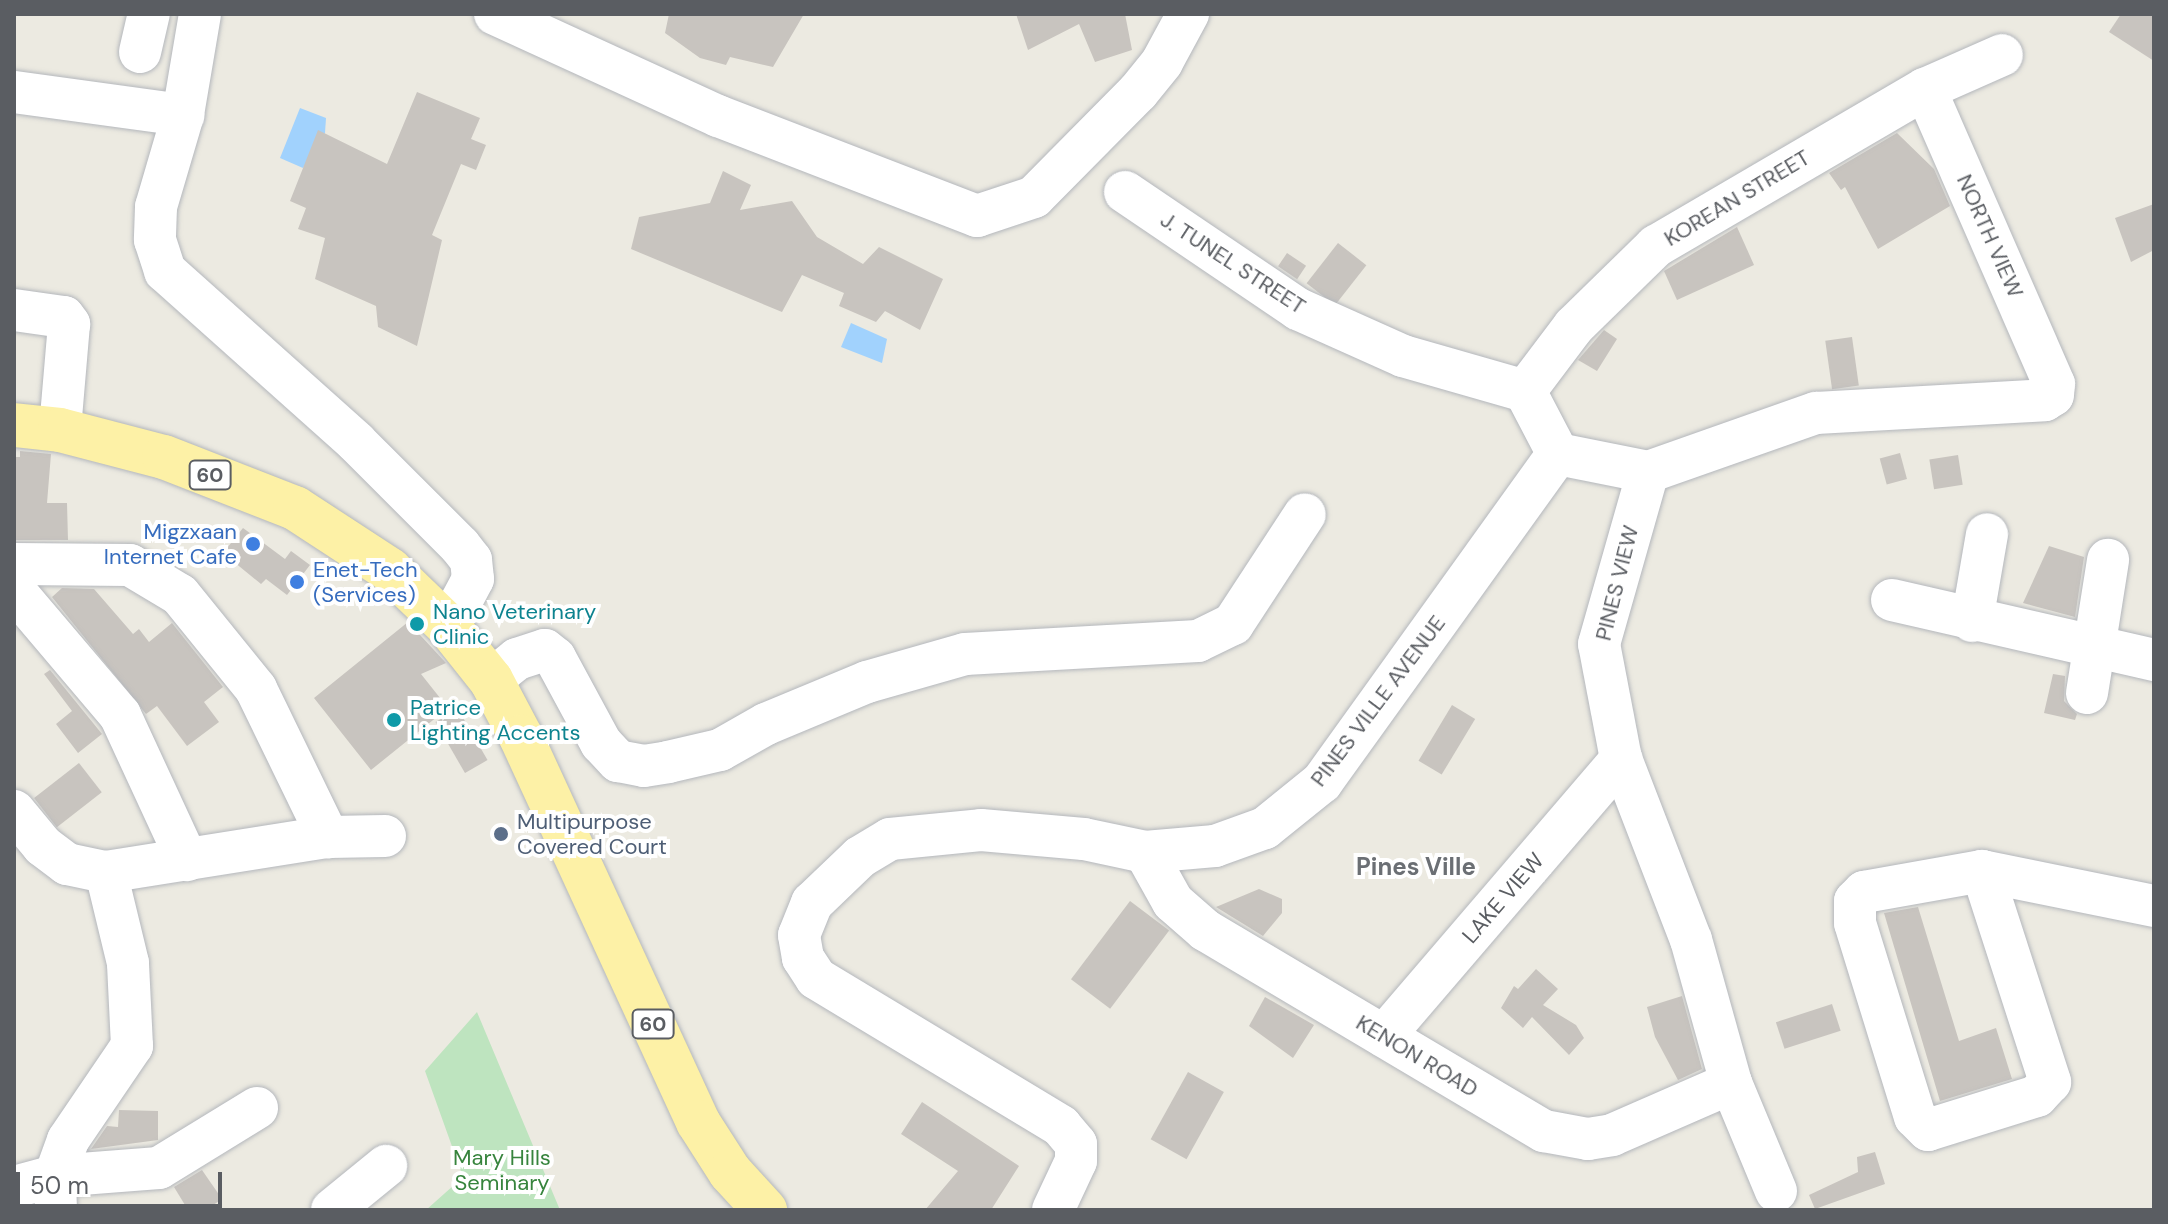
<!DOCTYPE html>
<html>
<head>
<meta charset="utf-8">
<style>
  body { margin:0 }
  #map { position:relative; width:2168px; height:1224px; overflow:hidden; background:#eceae1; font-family:"DM Sans",sans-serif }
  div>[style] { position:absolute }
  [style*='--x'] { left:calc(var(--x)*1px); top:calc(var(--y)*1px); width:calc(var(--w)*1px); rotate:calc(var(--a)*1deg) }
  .green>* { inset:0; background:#bee4bf }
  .water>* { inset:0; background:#a1d2fd }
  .building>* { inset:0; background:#c8c4bf; transform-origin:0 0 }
  .roads { filter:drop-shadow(0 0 2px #b4b7bc) drop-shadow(0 0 2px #b4b7bc) }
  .minor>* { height:42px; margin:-21px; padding:0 21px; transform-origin:21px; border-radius:21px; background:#fff }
  .major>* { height:44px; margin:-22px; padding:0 22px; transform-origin:22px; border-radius:22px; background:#fdf1a6 }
  .dots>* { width:22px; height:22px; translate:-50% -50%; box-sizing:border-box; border:4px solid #fff; border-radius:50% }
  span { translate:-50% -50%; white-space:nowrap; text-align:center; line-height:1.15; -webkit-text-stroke:8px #fff; paint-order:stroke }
  .shield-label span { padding:2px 6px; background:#fff; border:2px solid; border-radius:6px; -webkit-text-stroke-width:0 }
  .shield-label { font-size:20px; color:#5a5d62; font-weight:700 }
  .street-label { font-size:22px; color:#5a5d62 }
  .shop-label { font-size:22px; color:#366cbe }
  .right { translate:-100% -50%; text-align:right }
  .left { translate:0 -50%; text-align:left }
  .culture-label { font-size:22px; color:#0d838f }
  .service-label { font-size:22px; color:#4e5e75 }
  .park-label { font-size:22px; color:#37843d }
  .neighbourhood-label { font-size:24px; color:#6b6f74; font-weight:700 }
  .frame { position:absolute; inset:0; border:16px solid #5a5d62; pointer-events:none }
  .scale { position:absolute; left:16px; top:1172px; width:206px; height:36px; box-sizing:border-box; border:4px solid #5a5d62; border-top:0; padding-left:10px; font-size:24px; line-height:28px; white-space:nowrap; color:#5a5d62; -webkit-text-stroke:6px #fff; paint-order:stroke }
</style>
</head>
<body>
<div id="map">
  <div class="green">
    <i style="clip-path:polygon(477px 1012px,560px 1210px,426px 1210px,463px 1177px,425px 1071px)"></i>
  </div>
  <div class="water">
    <i style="clip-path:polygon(300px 108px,326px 118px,325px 133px,303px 168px,280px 158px)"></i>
    <i style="clip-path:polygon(851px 323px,887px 339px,882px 363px,841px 347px)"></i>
  </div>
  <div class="building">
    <i style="clip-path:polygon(669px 14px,804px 14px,773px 67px,730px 57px,726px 65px,700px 58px,665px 33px)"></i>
    <i style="clip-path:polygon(1016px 14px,1125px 14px,1132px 50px,1095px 62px,1079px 24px,1028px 50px)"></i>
    <i style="clip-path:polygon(2121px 14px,2154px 14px,2154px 61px,2109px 32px)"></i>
    <i style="clip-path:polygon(417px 92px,480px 118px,471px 139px,486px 145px,476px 170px,461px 164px,432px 235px,442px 240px,417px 346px,378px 327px,376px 306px,315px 279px,325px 238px,298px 229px,306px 208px,290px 201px,318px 130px,387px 164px)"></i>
    <i style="clip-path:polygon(1897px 133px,1934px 169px,1950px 206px,1878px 249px,1845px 187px,1841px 190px,1829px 173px)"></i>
    <i style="clip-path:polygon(723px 171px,751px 185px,740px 210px,792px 201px,817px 237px,863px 264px,879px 247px,943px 279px,920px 330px,885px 311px,876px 322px,839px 306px,844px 293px,802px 275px,782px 312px,631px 249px,639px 217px,710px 203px)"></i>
    <i style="clip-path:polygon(2154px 204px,2154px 250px,2131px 262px,2115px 218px)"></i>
    <i style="clip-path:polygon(1737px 227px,1754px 265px,1677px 300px,1664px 271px)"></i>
    <i style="left:1338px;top:243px;width:36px;height:51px;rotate:38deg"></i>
    <i style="left:1287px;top:253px;width:23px;height:16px;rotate:34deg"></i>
    <i style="clip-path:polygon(1604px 330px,1617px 339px,1597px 371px,1578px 360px)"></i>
    <i style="left:1852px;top:337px;width:49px;height:27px;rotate:82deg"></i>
    <i style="clip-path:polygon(20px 451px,51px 454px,47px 503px,67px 503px,68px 540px,14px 540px,14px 457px,20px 457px)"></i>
    <i style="left:1900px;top:453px;width:27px;height:21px;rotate:75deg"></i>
    <i style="left:1958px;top:455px;width:30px;height:29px;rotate:81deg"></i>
    <i style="clip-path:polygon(243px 528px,285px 559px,291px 551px,310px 565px,287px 595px,266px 579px,261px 584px,223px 553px)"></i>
    <i style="clip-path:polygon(2049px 546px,2084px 557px,2075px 617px,2023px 603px)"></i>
    <i style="clip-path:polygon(62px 588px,94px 589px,133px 634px,139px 629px,149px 642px,172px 623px,223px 687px,204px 702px,219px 722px,187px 746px,157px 706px,146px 714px,52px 597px)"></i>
    <i style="clip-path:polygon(408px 622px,446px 663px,421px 674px,448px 708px,371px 770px,314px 698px)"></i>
    <i style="clip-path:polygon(50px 670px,102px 734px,78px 753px,56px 724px,72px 711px,44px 674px)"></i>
    <i style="clip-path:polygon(2053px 674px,2065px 676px,2064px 701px,2077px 714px,2075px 720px,2044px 713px)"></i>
    <i style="left:1452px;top:705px;width:27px;height:65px;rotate:31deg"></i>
    <i style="left:458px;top:709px;width:59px;height:26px;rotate:60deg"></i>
    <i style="left:79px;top:763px;width:37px;height:57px;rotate:52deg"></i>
    <i style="clip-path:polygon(1259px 889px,1282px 899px,1282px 913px,1263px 936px,1216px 907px)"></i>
    <i style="left:1130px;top:901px;width:49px;height:98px;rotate:37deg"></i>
    <i style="clip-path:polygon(1918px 907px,1959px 1041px,1996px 1028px,2012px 1079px,1940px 1101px,1884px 913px)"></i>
    <i style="clip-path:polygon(1536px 969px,1558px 989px,1543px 1005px,1576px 1025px,1584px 1038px,1569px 1055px,1532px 1017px,1523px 1028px,1501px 1008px,1514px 986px,1518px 989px)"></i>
    <i style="clip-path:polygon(1682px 996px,1702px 1069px,1678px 1080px,1655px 1037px,1647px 1007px)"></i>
    <i style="clip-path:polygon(1265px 997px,1314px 1025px,1293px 1058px,1249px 1026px)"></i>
    <i style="left:1832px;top:1004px;width:28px;height:59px;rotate:72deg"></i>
    <i style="left:1188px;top:1072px;width:41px;height:77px;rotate:29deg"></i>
    <i style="clip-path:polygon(922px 1102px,1019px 1166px,991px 1210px,925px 1210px,958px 1171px,901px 1134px)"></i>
    <i style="clip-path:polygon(119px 1110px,158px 1111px,158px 1140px,91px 1149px,107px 1126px,118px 1127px)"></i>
    <i style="clip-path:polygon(1875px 1152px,1885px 1184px,1815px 1209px,1809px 1195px,1858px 1172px,1857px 1157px)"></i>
    <i style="clip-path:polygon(202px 1170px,222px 1199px,206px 1210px,188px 1210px,174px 1187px)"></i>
  </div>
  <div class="roads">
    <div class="minor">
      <i style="--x:200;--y:14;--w:102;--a:99.6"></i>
      <i style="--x:183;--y:115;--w:96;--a:106.4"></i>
      <i style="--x:156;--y:207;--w:33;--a:92"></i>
      <i style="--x:155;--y:240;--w:33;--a:72"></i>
      <i style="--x:165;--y:271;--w:256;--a:41.8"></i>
      <i style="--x:356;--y:442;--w:147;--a:45"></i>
      <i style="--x:460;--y:546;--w:18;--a:52"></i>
      <i style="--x:471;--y:560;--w:19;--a:84"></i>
      <i style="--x:473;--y:579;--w:53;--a:118"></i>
      <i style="--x:495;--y:14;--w:245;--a:24.6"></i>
      <i style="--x:718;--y:116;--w:278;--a:21.1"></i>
      <i style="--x:977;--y:216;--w:60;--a:-18.4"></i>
      <i style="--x:1034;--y:197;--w:148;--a:-45.3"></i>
      <i style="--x:1138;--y:92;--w:38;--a:-51"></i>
      <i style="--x:1162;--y:62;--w:55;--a:-61.6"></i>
      <i style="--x:140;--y:52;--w:39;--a:-77"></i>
      <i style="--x:14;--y:92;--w:171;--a:7.8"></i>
      <i style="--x:1125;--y:192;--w:209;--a:34.1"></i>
      <i style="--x:1298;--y:309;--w:115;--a:24.1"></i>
      <i style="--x:1403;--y:356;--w:127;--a:16"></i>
      <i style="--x:14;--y:310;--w:50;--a:8"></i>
      <i style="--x:64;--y:317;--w:9;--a:54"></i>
      <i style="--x:69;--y:324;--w:106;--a:94.9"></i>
      <i style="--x:1525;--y:391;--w:81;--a:-53"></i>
      <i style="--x:1574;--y:326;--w:115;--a:-44.3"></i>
      <i style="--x:1656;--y:246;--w:311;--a:-30.3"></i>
      <i style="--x:1925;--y:89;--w:84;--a:-23.8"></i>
      <i style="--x:1525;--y:391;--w:71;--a:62.4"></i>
      <i style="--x:1558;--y:454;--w:92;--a:11.3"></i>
      <i style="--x:14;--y:564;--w:116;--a:0.5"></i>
      <i style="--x:130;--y:565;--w:58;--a:31"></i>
      <i style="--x:180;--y:595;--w:121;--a:51"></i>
      <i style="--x:256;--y:689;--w:165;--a:64.1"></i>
      <i style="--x:14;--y:590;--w:164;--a:49.7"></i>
      <i style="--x:120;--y:715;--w:160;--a:65.2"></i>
      <i style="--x:1892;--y:600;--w:269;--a:12.9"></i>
      <i style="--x:1972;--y:621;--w:88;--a:-80.2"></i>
      <i style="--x:491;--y:680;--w:33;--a:-39"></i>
      <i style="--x:517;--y:659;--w:29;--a:-18"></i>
      <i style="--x:545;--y:650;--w:13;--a:39"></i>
      <i style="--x:555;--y:658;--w:97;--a:61.6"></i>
      <i style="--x:601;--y:743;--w:25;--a:47"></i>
      <i style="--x:618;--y:761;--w:26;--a:11"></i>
      <i style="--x:644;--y:766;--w:24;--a:-9"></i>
      <i style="--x:668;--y:762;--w:53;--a:-13"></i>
      <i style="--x:720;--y:750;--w:53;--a:-29.5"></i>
      <i style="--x:766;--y:724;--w:109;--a:-22.6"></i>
      <i style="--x:867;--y:682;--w:102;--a:-15.9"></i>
      <i style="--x:965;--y:654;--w:233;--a:-3.2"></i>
      <i style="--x:1198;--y:641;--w:39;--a:-26"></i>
      <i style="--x:1233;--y:624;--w:131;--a:-56.8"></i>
      <i style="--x:2087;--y:693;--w:135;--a:-81"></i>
      <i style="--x:14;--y:811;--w:45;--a:50.4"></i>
      <i style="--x:43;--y:846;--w:30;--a:37"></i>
      <i style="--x:67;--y:864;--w:40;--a:12"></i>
      <i style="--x:106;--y:872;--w:225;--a:-9"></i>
      <i style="--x:328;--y:837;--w:57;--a:-1"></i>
      <i style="--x:1145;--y:852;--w:57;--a:60.8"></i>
      <i style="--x:1173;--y:902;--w:43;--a:41.2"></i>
      <i style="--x:1205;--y:930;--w:394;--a:30.7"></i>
      <i style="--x:1544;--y:1131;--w:45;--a:10.3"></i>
      <i style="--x:1588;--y:1139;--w:24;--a:-9"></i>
      <i style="--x:1612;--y:1135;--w:130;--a:-23.6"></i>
      <i style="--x:1982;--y:871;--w:222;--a:72.1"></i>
      <i style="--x:2050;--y:1082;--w:19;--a:133"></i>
      <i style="--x:2037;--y:1096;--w:114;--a:162.7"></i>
      <i style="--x:1928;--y:1130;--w:18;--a:-135"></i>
      <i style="--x:1915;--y:1117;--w:203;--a:-107.2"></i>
      <i style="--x:1855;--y:923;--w:22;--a:-90"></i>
      <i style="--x:1855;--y:901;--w:13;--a:-45"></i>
      <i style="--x:1864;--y:892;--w:120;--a:-10.1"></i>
      <i style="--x:1982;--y:871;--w:176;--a:11.5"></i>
      <i style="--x:1384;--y:1036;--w:365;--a:-49.4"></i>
      <i style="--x:14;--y:1187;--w:42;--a:-15"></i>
      <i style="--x:55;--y:1176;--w:104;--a:-4.4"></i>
      <i style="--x:159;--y:1168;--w:115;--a:-31.5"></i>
      <i style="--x:1776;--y:1191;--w:117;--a:-112.6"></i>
      <i style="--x:1731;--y:1083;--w:148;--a:-105.6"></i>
      <i style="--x:1691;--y:940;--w:194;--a:-111.1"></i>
      <i style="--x:1621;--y:759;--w:117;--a:-100.8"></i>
      <i style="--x:1599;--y:644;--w:179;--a:-74.1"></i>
      <i style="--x:1648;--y:472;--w:178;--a:-19.4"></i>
      <i style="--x:1816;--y:413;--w:229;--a:-3.2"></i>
      <i style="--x:2045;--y:400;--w:9;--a:-32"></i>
      <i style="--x:2053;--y:395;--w:11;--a:-85"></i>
      <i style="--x:2054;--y:384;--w:322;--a:-113.6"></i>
      <i style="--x:56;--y:1210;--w:34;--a:-92"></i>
      <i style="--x:55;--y:1176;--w:38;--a:-70"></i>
      <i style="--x:68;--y:1140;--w:114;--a:-55.8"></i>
      <i style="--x:132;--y:1046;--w:83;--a:-92.8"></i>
      <i style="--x:128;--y:963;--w:94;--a:-103.6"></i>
      <i style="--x:332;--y:1210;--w:70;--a:-39.2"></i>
      <i style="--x:1053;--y:1210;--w:54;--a:-64.9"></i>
      <i style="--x:1076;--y:1161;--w:17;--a:-90"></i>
      <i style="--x:1076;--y:1144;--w:23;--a:-130"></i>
      <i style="--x:1061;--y:1126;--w:286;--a:-148.9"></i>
      <i style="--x:816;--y:978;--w:24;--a:-123"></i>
      <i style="--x:803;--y:958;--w:23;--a:-100"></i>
      <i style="--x:799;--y:935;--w:35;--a:-68"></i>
      <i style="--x:812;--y:903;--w:66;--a:-43.8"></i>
      <i style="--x:860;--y:857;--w:35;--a:-31"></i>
      <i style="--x:890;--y:839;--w:91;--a:-5.6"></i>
      <i style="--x:981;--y:830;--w:103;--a:5"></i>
      <i style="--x:1084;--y:839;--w:62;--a:12"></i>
      <i style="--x:1145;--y:852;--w:70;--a:-4.9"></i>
      <i style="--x:1215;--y:846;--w:53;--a:-19.8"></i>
      <i style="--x:1265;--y:828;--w:73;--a:-38.9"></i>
      <i style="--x:1322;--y:782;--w:404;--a:-54.3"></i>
    </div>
    <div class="major">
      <i style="--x:14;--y:425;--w:46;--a:6.2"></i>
      <i style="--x:60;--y:430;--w:107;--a:14.6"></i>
      <i style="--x:164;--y:457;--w:141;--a:21.3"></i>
      <i style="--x:295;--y:508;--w:113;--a:33.1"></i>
      <i style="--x:390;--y:570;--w:81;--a:44"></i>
      <i style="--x:448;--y:626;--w:69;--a:51.5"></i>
      <i style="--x:491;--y:680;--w:64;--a:62.2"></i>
      <i style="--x:521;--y:737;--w:424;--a:65.3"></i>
      <i style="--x:698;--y:1122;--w:59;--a:57.4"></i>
      <i style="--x:730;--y:1172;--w:52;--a:47.4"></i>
    </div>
  </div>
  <div class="dots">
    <i style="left:253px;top:544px;background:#3f7fe0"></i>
    <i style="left:297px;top:582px;background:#3f7fe0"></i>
    <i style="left:417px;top:624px;background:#0f9aa8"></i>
    <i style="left:394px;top:720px;background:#0f9aa8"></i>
    <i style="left:501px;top:834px;background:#5c6f8a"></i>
  </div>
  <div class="shield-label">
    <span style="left:210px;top:475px">60</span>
    <span style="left:653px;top:1024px">60</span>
  </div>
  <div class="street-label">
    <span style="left:1737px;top:198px;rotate:-31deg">KOREAN STREET</span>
    <span style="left:1990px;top:236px;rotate:66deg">NORTH VIEW</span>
    <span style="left:1233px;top:263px;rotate:33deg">J. TUNEL STREET</span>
    <span style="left:1617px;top:583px;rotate:-76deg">PINES VIEW</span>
    <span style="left:1378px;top:701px;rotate:-53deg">PINES VILLE AVENUE</span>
    <span style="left:1503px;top:898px;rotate:-49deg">LAKE VIEW</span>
    <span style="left:1417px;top:1056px;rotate:31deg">KENON ROAD</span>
  </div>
  <div class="shop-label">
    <span class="right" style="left:237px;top:544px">Migzxaan<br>Internet Cafe</span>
    <span class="left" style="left:313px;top:582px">Enet-Tech<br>(Services)</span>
  </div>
  <div class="culture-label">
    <span class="left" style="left:433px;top:624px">Nano Veterinary<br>Clinic</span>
    <span class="left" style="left:410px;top:720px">Patrice<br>Lighting Accents</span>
  </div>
  <div class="service-label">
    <span class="left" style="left:517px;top:834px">Multipurpose<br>Covered Court</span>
  </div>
  <div class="park-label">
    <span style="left:502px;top:1170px">Mary Hills<br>Seminary</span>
  </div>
  <div class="neighbourhood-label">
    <span style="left:1416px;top:867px">Pines Ville</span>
  </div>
  <div class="frame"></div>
  <div class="scale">50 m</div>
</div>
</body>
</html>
